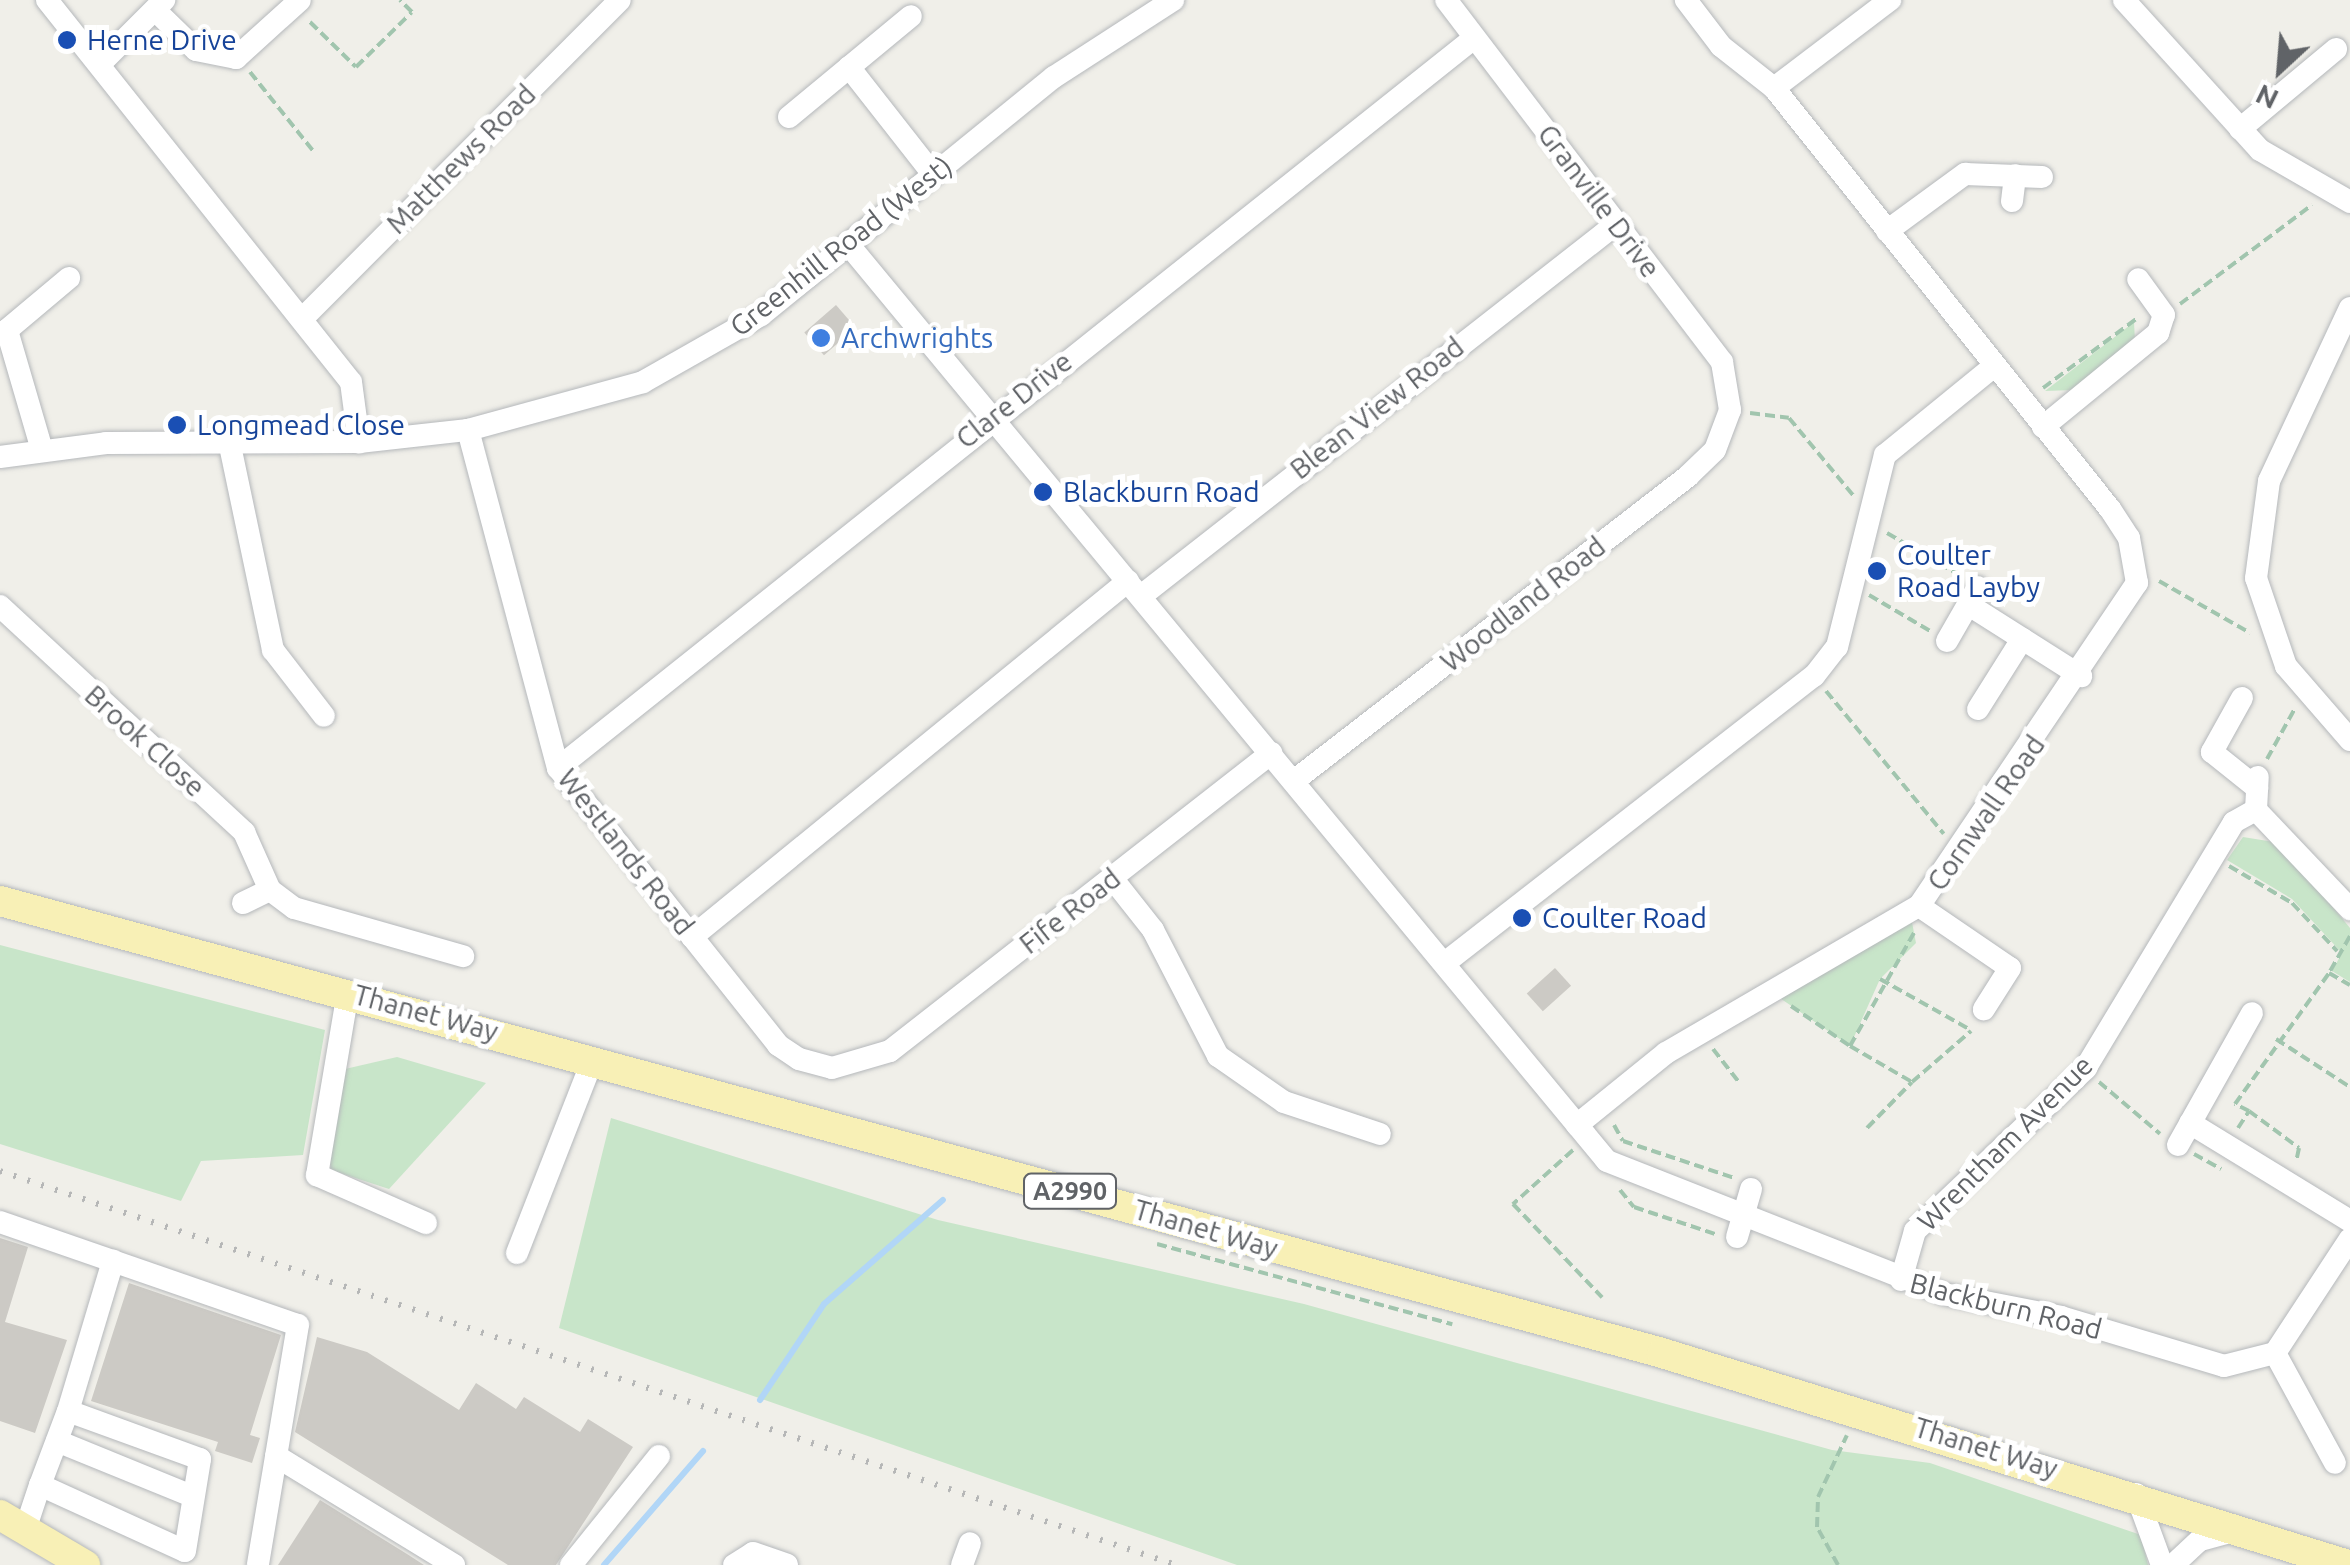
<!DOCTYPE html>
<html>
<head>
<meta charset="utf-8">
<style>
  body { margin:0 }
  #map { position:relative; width:2350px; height:1565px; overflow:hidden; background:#f0efe9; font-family:Ubuntu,sans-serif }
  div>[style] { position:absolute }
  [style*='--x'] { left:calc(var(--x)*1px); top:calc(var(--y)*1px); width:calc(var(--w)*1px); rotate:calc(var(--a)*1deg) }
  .green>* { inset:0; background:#c8e5c9 }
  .stream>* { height:6px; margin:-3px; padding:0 3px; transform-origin:3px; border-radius:3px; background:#b1d6f7 }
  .building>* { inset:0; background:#cccac5; transform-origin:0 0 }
  .path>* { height:4px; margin-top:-2px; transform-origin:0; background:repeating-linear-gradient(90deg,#a1c5ae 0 10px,transparent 0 15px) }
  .roads { filter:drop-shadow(0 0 2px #b5b8bb) drop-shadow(0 0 2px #b5b8bb) }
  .minor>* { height:22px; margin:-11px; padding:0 11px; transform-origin:11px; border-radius:11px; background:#fff }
  .major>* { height:30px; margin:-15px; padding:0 15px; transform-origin:15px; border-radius:15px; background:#f8f0b6 }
  .rail>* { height:6px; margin-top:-3px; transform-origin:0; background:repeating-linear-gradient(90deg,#b6b7b7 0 2.5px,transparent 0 14.5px) }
  .dots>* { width:28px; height:28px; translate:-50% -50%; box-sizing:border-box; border:5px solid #fff; border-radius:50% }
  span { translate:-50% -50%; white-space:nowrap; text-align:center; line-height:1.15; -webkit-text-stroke:10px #fff; paint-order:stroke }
  .shield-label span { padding:2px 8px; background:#fff; border:2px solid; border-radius:8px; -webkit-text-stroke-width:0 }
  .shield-label { font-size:25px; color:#606367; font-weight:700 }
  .transit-label { font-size:28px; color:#164399 }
  .left { translate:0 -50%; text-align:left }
  .street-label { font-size:28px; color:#606367 }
  .shop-label { font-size:28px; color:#366cbe }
  .north { position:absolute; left:2230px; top:20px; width:100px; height:100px; -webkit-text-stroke:8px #fff; paint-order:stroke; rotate:206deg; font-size:28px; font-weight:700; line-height:40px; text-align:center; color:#606367 }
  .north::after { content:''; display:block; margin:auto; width:35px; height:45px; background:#606367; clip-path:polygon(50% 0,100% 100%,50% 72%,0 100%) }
</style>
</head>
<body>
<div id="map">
  <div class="green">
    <i style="clip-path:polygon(2134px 322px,2135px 341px,2074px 390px,2045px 391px)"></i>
    <i style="clip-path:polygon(2243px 837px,2280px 843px,2350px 928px,2350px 982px,2332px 971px,2342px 953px,2292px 899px,2227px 860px)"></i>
    <i style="clip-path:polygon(1910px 912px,1916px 943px,1880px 979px,1850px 1046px,1771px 992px)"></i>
    <i style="clip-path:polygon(0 945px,325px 1030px,303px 1155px,201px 1161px,181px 1201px,0 1144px)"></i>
    <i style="clip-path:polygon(397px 1057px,486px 1083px,389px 1189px,331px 1170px,329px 1154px,345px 1069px)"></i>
    <i style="clip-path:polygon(611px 1118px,938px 1220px,1304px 1304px,1832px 1450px,1930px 1463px,2141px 1535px,2148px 1565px,1237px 1565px,559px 1328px)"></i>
  </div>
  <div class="stream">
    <i style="--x:760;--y:1400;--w:115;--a:-56.3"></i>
    <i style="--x:824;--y:1304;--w:158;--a:-41.2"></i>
    <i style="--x:604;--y:1565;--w:151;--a:-49"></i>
  </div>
  <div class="building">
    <i style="left:836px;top:305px;width:30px;height:42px;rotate:49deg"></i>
    <i style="left:1555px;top:968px;width:24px;height:38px;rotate:48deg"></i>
    <i style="clip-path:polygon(0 1238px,28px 1247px,5px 1322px,67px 1340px,35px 1433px,0 1421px)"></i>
    <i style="clip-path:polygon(129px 1283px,281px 1335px,250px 1435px,260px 1438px,252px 1463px,215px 1451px,218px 1442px,91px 1401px)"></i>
    <i style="clip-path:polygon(317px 1337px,367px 1352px,459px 1410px,476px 1383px,516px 1409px,524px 1397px,580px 1432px,588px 1419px,633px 1447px,556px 1565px,508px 1565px,295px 1432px)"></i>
    <i style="clip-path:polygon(320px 1500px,407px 1554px,424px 1565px,278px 1565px)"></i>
  </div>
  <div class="path">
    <i style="--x:310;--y:22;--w:64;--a:44.4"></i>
    <i style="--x:356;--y:67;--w:78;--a:-44.5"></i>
    <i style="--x:412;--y:12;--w:17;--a:-135"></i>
    <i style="--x:250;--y:72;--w:104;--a:51.3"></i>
    <i style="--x:2180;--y:304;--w:165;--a:-36.9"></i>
    <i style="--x:2043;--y:388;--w:119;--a:-36.5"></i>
    <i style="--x:1750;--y:413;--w:39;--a:7"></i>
    <i style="--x:1789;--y:418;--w:100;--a:50.3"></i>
    <i style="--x:1887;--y:533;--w:86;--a:30.2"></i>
    <i style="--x:2159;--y:581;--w:105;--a:29.7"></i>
    <i style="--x:1869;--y:595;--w:71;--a:30.5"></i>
    <i style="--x:1826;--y:691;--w:185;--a:50.5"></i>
    <i style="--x:2267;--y:759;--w:56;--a:-61.1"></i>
    <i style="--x:2229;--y:866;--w:73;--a:30.4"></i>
    <i style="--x:2292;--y:903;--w:66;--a:46.8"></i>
    <i style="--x:2350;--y:936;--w:43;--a:119.6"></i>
    <i style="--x:2329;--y:973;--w:24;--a:30"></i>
    <i style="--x:1880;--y:979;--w:104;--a:29.3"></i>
    <i style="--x:1791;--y:1006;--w:71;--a:34.1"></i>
    <i style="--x:1850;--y:1046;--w:130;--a:-60.5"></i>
    <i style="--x:2276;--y:1039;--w:88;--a:33"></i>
    <i style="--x:1850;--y:1046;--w:72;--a:30.1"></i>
    <i style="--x:1912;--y:1082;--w:78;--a:-40.8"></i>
    <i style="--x:1713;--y:1049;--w:41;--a:52"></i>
    <i style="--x:2099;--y:1082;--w:80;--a:40.4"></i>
    <i style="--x:2249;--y:1111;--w:62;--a:36.5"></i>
    <i style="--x:2299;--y:1148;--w:14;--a:102"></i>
    <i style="--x:1614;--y:1125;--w:18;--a:61"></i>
    <i style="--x:1623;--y:1141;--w:117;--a:18.4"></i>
    <i style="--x:1867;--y:1128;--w:64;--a:-45.6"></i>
    <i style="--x:2238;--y:1128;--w:20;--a:-57"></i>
    <i style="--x:2249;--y:1111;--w:16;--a:-153"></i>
    <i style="--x:2235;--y:1104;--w:161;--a:-54.3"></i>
    <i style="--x:1573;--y:1150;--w:81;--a:138"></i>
    <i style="--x:1513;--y:1204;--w:129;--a:46.3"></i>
    <i style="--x:2194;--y:1154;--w:31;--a:29"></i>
    <i style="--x:1620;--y:1190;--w:22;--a:51"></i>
    <i style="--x:1634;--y:1207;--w:89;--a:18.4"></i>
    <i style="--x:1157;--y:1244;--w:306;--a:15.2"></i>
    <i style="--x:1838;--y:1565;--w:43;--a:-118.9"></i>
    <i style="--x:1817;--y:1527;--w:30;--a:-88"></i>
    <i style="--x:1818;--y:1497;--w:68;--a:-64.9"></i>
  </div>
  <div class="roads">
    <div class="minor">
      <i style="--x:47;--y:0;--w:488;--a:51.5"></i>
      <i style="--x:351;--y:382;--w:61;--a:82.4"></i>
      <i style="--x:2124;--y:0;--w:202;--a:47.8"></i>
      <i style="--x:2260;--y:150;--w:104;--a:30"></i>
      <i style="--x:155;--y:10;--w:57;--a:44.3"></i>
      <i style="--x:196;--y:50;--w:41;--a:11.3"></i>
      <i style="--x:236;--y:58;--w:86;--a:-42.2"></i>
      <i style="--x:100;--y:64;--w:91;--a:-45"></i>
      <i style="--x:849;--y:67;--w:135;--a:51.9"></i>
      <i style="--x:1774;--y:88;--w:146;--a:-37.2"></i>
      <i style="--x:789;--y:117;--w:158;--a:-39.6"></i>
      <i style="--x:2240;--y:129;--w:125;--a:-39.8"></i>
      <i style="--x:2012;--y:201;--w:26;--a:-83"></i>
      <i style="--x:1887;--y:231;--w:97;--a:-36.2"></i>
      <i style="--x:1965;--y:174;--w:77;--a:2.2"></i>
      <i style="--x:848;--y:244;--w:1190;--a:50.39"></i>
      <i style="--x:1607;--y:1161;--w:362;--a:21.5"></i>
      <i style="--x:1944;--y:1294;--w:119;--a:11.1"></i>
      <i style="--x:2061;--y:1317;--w:170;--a:16.7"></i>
      <i style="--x:2224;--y:1366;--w:53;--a:-14.3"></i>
      <i style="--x:2350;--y:308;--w:191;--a:115.1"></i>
      <i style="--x:2269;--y:481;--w:98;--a:97.6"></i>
      <i style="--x:2256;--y:578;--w:93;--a:71.2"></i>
      <i style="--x:2286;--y:666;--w:98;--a:49.1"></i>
      <i style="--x:302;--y:319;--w:450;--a:-45.1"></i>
      <i style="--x:2043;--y:427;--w:149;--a:-39.3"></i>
      <i style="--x:2158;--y:333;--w:19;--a:-72"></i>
      <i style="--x:2164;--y:315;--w:44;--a:-125.8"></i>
      <i style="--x:468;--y:430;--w:350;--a:75.1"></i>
      <i style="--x:558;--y:768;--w:354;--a:51.5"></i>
      <i style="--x:778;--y:1045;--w:25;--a:34"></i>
      <i style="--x:799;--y:1059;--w:34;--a:15"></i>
      <i style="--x:832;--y:1068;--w:60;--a:-16.3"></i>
      <i style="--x:890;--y:1051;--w:484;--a:-38"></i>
      <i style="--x:229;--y:441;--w:214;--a:78.1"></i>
      <i style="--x:273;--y:650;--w:83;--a:52.3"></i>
      <i style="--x:42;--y:450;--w:125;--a:-106.3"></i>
      <i style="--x:7;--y:330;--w:81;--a:-40"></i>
      <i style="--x:0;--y:457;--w:107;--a:-7.5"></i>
      <i style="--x:106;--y:443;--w:253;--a:-0.2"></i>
      <i style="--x:359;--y:442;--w:110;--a:-6.3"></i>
      <i style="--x:468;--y:430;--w:181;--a:-15.3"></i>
      <i style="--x:643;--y:382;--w:136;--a:-29.6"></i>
      <i style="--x:761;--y:315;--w:377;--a:-39.1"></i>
      <i style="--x:1054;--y:77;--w:142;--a:-32.9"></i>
      <i style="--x:1141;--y:596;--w:603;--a:-38.07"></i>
      <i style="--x:1969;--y:605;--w:133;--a:32.4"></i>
      <i style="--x:0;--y:606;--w:333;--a:42.8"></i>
      <i style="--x:244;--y:832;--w:64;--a:65.9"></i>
      <i style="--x:270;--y:890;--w:30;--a:37"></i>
      <i style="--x:294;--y:908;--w:176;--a:15.9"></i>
      <i style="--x:1947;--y:641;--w:62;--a:-60.1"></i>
      <i style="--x:2242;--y:698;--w:62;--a:119.1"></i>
      <i style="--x:2212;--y:752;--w:58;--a:38.7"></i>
      <i style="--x:1978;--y:709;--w:83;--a:-57.8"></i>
      <i style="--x:558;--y:768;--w:1171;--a:-38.55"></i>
      <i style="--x:1295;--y:780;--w:497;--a:-37.7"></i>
      <i style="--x:1688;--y:476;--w:37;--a:-44"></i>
      <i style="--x:1715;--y:450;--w:43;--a:-69.4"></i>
      <i style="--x:1730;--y:410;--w:49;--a:-99.5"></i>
      <i style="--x:1722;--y:362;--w:455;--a:-127.3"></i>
      <i style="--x:2256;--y:810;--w:137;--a:46.5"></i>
      <i style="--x:1112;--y:878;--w:66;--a:51.7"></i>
      <i style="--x:1153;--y:930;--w:142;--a:62.7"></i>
      <i style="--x:1218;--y:1056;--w:80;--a:34.9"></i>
      <i style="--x:1284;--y:1102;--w:101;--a:18.4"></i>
      <i style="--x:243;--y:903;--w:30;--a:-26"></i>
      <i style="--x:1919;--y:906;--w:110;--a:34.3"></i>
      <i style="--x:2010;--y:968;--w:49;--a:122.4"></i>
      <i style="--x:692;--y:937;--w:563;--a:-39.23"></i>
      <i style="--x:1446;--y:962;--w:466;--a:-37.9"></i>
      <i style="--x:1814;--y:676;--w:37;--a:-52"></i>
      <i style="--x:1837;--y:647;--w:198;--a:-76"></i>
      <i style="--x:1885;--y:455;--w:139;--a:-39.2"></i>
      <i style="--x:348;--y:992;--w:186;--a:99.6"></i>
      <i style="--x:317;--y:1175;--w:119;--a:23.8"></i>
      <i style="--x:2190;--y:1123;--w:188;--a:31.5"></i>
      <i style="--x:1577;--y:1125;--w:114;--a:-39"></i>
      <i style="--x:1666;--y:1053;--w:293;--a:-30.2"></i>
      <i style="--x:1919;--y:906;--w:390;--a:-56"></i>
      <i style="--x:2137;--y:583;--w:46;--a:-100.1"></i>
      <i style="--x:2129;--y:538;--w:35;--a:-123"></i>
      <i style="--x:2110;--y:509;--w:539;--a:-128.59"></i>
      <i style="--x:1774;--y:88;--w:68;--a:-141.6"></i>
      <i style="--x:1721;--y:46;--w:58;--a:-127.3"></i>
      <i style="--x:2178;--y:1145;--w:151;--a:-60.7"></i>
      <i style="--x:0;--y:1222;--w:315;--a:19.1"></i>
      <i style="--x:298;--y:1325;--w:243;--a:99.5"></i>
      <i style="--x:1737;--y:1237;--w:50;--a:-73.7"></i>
      <i style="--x:517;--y:1253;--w:208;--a:-68.6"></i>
      <i style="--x:1901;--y:1280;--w:51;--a:-74.1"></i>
      <i style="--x:1915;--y:1231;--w:235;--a:-43.6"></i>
      <i style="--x:2085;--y:1069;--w:288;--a:-58.9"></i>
      <i style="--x:2234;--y:822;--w:25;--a:-29"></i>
      <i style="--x:2256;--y:810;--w:33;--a:-87"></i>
      <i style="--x:2275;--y:1353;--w:136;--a:-56.7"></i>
      <i style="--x:2275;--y:1353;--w:125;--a:61.4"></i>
      <i style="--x:68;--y:1411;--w:157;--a:-73.3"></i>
      <i style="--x:57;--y:1441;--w:146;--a:22.2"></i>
      <i style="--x:276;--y:1456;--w:209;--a:31.5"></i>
      <i style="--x:2136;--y:1494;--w:76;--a:69.9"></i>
      <i style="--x:25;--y:1530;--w:47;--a:-71.6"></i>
      <i style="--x:40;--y:1485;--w:159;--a:24.5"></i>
      <i style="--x:185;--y:1551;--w:93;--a:-80.7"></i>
      <i style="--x:200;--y:1459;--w:140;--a:-160"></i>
      <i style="--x:68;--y:1411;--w:79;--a:110.7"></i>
      <i style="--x:571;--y:1565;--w:140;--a:-51.1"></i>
      <i style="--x:734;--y:1565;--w:22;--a:-32"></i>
      <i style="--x:753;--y:1553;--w:36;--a:19"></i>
      <i style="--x:962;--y:1565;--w:23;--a:-70"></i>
      <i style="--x:2173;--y:1565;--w:37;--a:-43"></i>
      <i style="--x:2200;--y:1540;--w:38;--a:-15"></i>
    </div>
    <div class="major">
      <i style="--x:0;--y:901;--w:1722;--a:15.21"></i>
      <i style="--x:1662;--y:1353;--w:718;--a:17.17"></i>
      <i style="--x:0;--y:1515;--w:99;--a:30.5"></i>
    </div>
  </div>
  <div class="rail">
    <i style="--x:0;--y:1171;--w:1240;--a:18.52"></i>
  </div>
  <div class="dots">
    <i style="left:67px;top:40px;background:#1a4fb4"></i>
    <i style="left:821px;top:338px;background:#3f7fe0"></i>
    <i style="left:177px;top:425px;background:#1a4fb4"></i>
    <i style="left:1043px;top:492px;background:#1a4fb4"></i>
    <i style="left:1877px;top:571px;background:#1a4fb4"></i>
    <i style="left:1522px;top:918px;background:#1a4fb4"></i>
  </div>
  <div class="shield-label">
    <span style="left:1070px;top:1191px">A2990</span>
  </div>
  <div class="transit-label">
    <span class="left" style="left:87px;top:40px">Herne Drive</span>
    <span class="left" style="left:197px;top:425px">Longmead Close</span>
    <span class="left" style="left:1063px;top:492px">Blackburn Road</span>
    <span class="left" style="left:1897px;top:571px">Coulter<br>Road Layby</span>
    <span class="left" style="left:1542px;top:918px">Coulter Road</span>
  </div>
  <div class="street-label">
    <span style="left:461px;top:159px;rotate:-45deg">Matthews Road</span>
    <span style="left:1599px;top:201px;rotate:53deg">Granville Drive</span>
    <span style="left:841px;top:246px;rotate:-38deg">Greenhill Road (West)</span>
    <span style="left:1014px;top:400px;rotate:-38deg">Clare Drive</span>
    <span style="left:1377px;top:408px;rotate:-38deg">Blean View Road</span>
    <span style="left:1523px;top:604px;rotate:-38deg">Woodland Road</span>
    <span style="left:145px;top:741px;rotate:42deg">Brook Close</span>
    <span style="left:1986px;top:813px;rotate:-55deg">Cornwall Road</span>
    <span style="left:626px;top:852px;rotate:52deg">Westlands Road</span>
    <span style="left:1070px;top:911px;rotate:-38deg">Fife Road</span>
    <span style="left:426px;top:1013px;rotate:15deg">Thanet Way</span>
    <span style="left:2005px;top:1143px;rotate:-45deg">Wrentham Avenue</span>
    <span style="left:1206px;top:1229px;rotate:16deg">Thanet Way</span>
    <span style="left:2006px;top:1306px;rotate:14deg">Blackburn Road</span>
    <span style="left:1986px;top:1448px;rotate:17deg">Thanet Way</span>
  </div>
  <div class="shop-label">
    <span class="left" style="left:841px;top:338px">Archwrights</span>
  </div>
  <div class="north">N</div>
</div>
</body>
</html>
